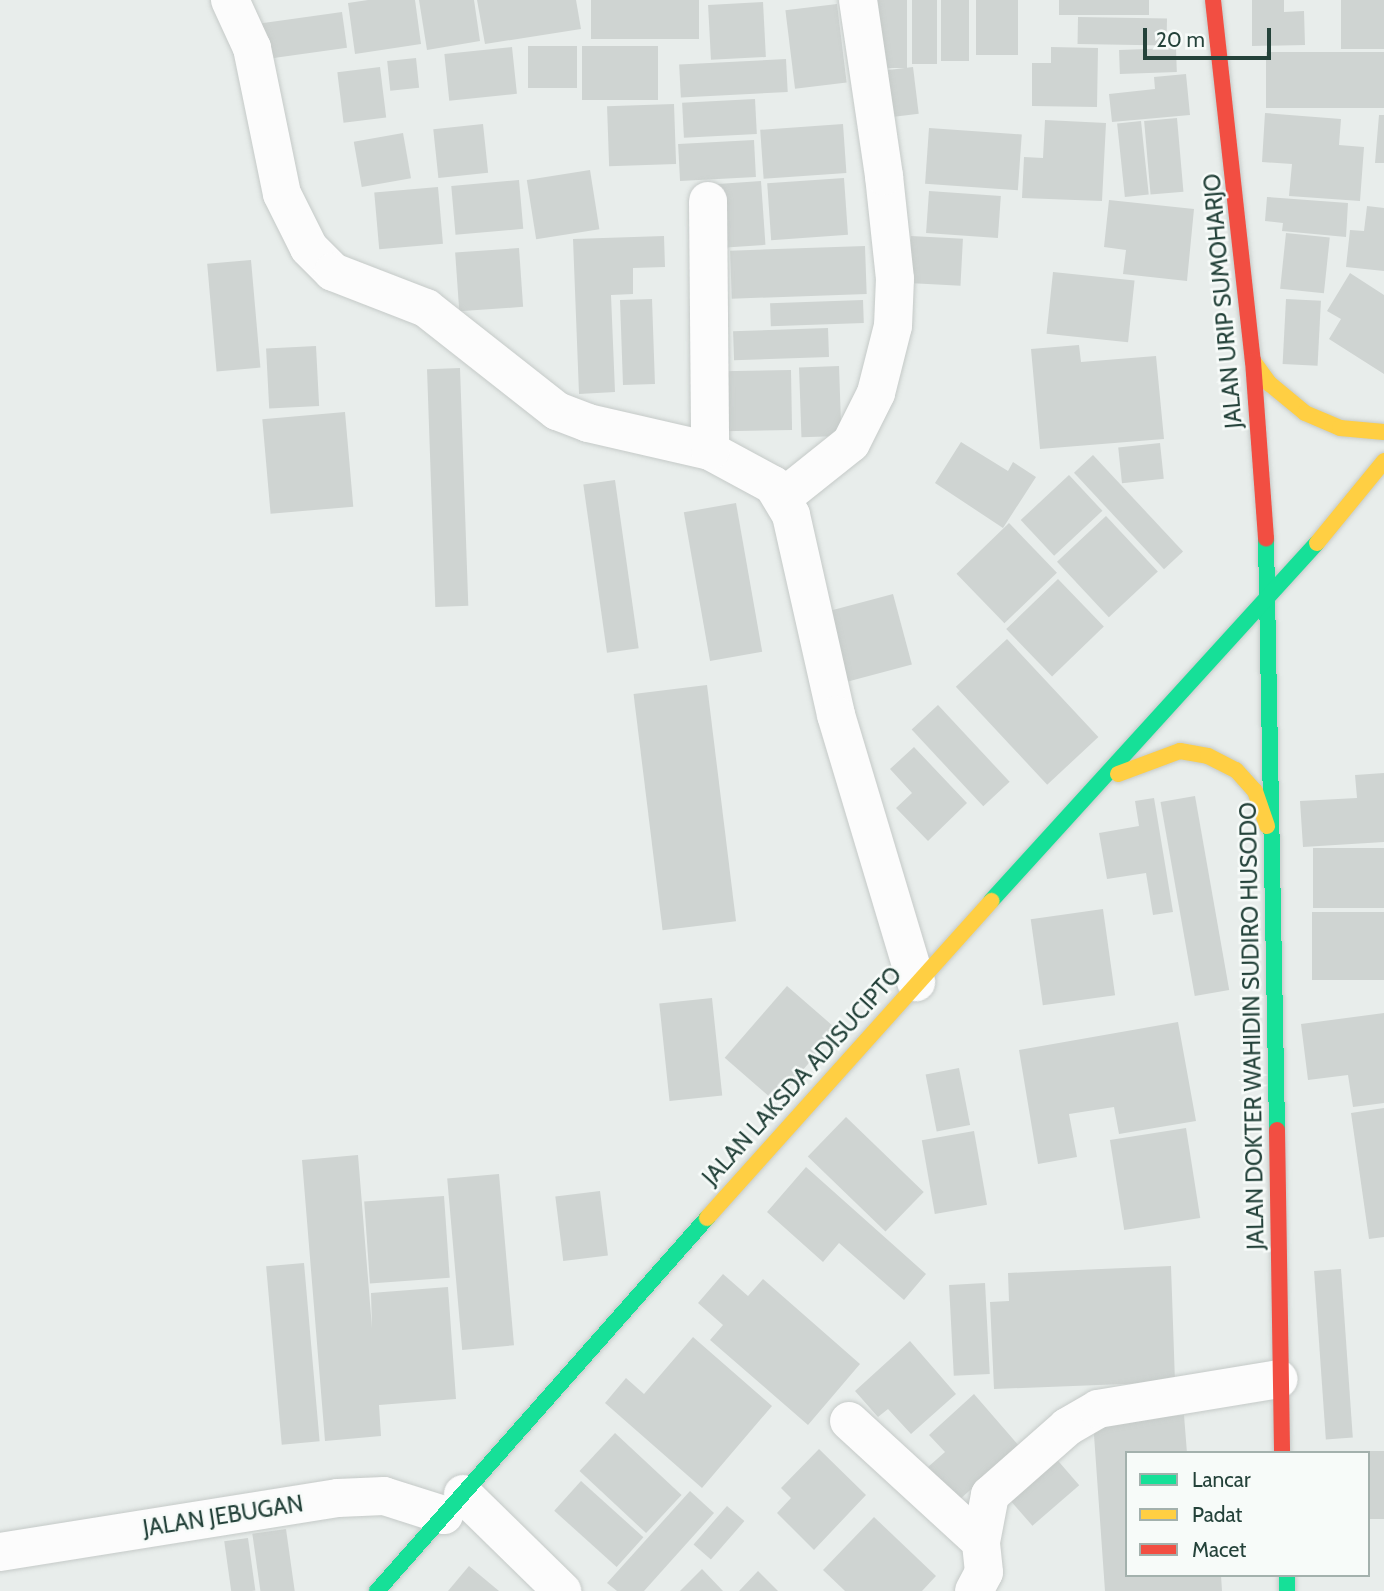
<!DOCTYPE html>
<html>
<head>
<meta charset="utf-8">
<style>
  body { margin:0 }
  #map { position:relative; width:1384px; height:1591px; overflow:hidden; background:#e8edeb; font-family:Cabin,sans-serif }
  div>[style] { position:absolute }
  [style*='--x'] { left:calc(var(--x)*1px); top:calc(var(--y)*1px); width:calc(var(--w)*1px); rotate:calc(var(--a)*1deg) }
  .building>* { inset:0; background:#cfd4d2; transform-origin:0 0 }
  .roads { filter:drop-shadow(0 0 2px #c5cac8) drop-shadow(0 0 2px #c5cac8) }
  .street>* { height:38px; margin:-19px; padding:0 19px; transform-origin:19px; border-radius:19px; background:#fcfcfc }
  .fast>* { height:16px; margin:-8px; padding:0 8px; transform-origin:8px; border-radius:8px; background:#16e098 }
  .slow>* { height:16px; margin:-8px; padding:0 8px; transform-origin:8px; border-radius:8px; background:#ffcf43 }
  .jam>* { height:16px; margin:-8px; padding:0 8px; transform-origin:8px; border-radius:8px; background:#f24e42 }
  span { translate:-50% -50%; white-space:nowrap; text-align:center; line-height:1.15; -webkit-text-stroke:5px #f7fbf9; paint-order:stroke }
  .street-label { font-size:23px; color:#24423a }
  .legend { position:absolute; left:1125px; top:1451px; width:245px; height:126px; box-sizing:border-box; background:#f7fbf9; border:2px solid #a3b1ad; margin:0; padding:9px 12px; list-style:none; font-size:21px; color:#24423a }
  .legend li { display:flex; align-items:center; gap:14px; height:35px }
  .legend b { width:35px; border:2px solid #a3b1ad }
  .scale { position:absolute; left:1143px; top:28px; width:128px; height:32px; box-sizing:border-box; border:4px solid #24423a; border-top:0; padding-left:9px; font-size:21px; line-height:24px; white-space:nowrap; color:#24423a; -webkit-text-stroke:5px #f7fbf9; paint-order:stroke }
</style>
</head>
<body>
<div id="map">
  <div class="building">
    <i style="clip-path:polygon(368px 0,415px 0,421px 44px,355px 54px,348px 3px)"></i>
    <i style="clip-path:polygon(419px 0,474px 0,480px 41px,427px 50px)"></i>
    <i style="clip-path:polygon(477px 0,576px 0,581px 29px,485px 44px)"></i>
    <i style="left:591px;top:0;width:108px;height:39px"></i>
    <i style="left:868px;top:0;width:39px;height:68px"></i>
    <i style="left:912px;top:0;width:25px;height:64px"></i>
    <i style="left:941px;top:0;width:28px;height:61px"></i>
    <i style="left:976px;top:0;width:42px;height:55px"></i>
    <i style="left:1059px;top:0;width:90px;height:15px"></i>
    <i style="clip-path:polygon(1252px 0,1284px 0,1284px 12px,1304px 11px,1305px 45px,1252px 46px)"></i>
    <i style="left:1341px;top:0;width:43px;height:49px"></i>
    <i style="left:763px;top:2px;width:55px;height:55px;rotate:87deg"></i>
    <i style="left:837px;top:4px;width:79px;height:52px;rotate:83deg"></i>
    <i style="left:342px;top:12px;width:36px;height:83px;rotate:82deg"></i>
    <i style="left:1078px;top:17px;width:89px;height:27px;rotate:1deg"></i>
    <i style="left:528px;top:46px;width:49px;height:42px"></i>
    <i style="left:582px;top:46px;width:76px;height:54px"></i>
    <i style="left:512px;top:47px;width:47px;height:68px;rotate:84deg"></i>
    <i style="clip-path:polygon(1051px 47px,1098px 48px,1097px 107px,1032px 106px,1032px 63px,1051px 63px)"></i>
    <i style="left:1176px;top:48px;width:24px;height:57px;rotate:88deg"></i>
    <i style="left:1266px;top:52px;width:118px;height:56px"></i>
    <i style="left:416px;top:58px;width:30px;height:29px;rotate:84deg"></i>
    <i style="left:786px;top:59px;width:33px;height:107px;rotate:87deg"></i>
    <i style="left:380px;top:67px;width:51px;height:43px;rotate:83deg"></i>
    <i style="left:913px;top:67px;width:47px;height:33px;rotate:83deg"></i>
    <i style="clip-path:polygon(1186px 74px,1190px 115px,1112px 122px,1109px 94px,1155px 89px,1154px 77px)"></i>
    <i style="left:755px;top:99px;width:35px;height:73px;rotate:87deg"></i>
    <i style="left:674px;top:104px;width:60px;height:67px;rotate:88deg"></i>
    <i style="clip-path:polygon(1265px 113px,1341px 119px,1339px 145px,1364px 147px,1360px 201px,1289px 196px,1292px 164px,1262px 162px)"></i>
    <i style="clip-path:polygon(1379px 115px,1384px 115px,1384px 163px,1375px 163px)"></i>
    <i style="left:1177px;top:118px;width:74px;height:33px;rotate:85deg"></i>
    <i style="clip-path:polygon(1045px 120px,1106px 123px,1102px 201px,1022px 198px,1024px 157px,1043px 158px)"></i>
    <i style="left:1141px;top:121px;width:74px;height:24px;rotate:84deg"></i>
    <i style="left:483px;top:124px;width:49px;height:50px;rotate:84deg"></i>
    <i style="left:843px;top:124px;width:49px;height:83px;rotate:86deg"></i>
    <i style="left:929px;top:128px;width:93px;height:56px;rotate:4deg"></i>
    <i style="left:403px;top:133px;width:46px;height:50px;rotate:80deg"></i>
    <i style="left:754px;top:140px;width:37px;height:76px;rotate:87deg"></i>
    <i style="left:590px;top:170px;width:60px;height:64px;rotate:81deg"></i>
    <i style="left:844px;top:178px;width:57px;height:77px;rotate:86deg"></i>
    <i style="left:519px;top:180px;width:49px;height:68px;rotate:85deg"></i>
    <i style="left:761px;top:181px;width:64px;height:43px;rotate:86deg"></i>
    <i style="left:438px;top:187px;width:57px;height:64px;rotate:85deg"></i>
    <i style="left:929px;top:191px;width:72px;height:42px;rotate:4deg"></i>
    <i style="clip-path:polygon(1267px 197px,1348px 203px,1346px 237px,1282px 231px,1283px 223px,1265px 221px)"></i>
    <i style="clip-path:polygon(1109px 200px,1194px 209px,1187px 281px,1123px 274px,1126px 250px,1104px 247px)"></i>
    <i style="clip-path:polygon(1367px 206px,1384px 208px,1384px 271px,1346px 267px,1350px 230px,1364px 231px)"></i>
    <i style="left:1286px;top:233px;width:44px;height:56px;rotate:6deg"></i>
    <i style="clip-path:polygon(664px 236px,665px 267px,633px 268px,633px 294px,611px 295px,615px 392px,579px 394px,573px 239px)"></i>
    <i style="left:911px;top:236px;width:52px;height:47px;rotate:3deg"></i>
    <i style="left:865px;top:246px;width:48px;height:135px;rotate:88deg"></i>
    <i style="left:519px;top:248px;width:59px;height:64px;rotate:86deg"></i>
    <i style="left:251px;top:260px;width:108px;height:44px;rotate:85deg"></i>
    <i style="left:1053px;top:272px;width:82px;height:62px;rotate:6deg"></i>
    <i style="clip-path:polygon(1350px 273px,1384px 295px,1384px 374px,1329px 339px,1341px 319px,1327px 311px)"></i>
    <i style="left:652px;top:299px;width:85px;height:32px;rotate:88deg"></i>
    <i style="left:1286px;top:299px;width:35px;height:65px;rotate:3deg"></i>
    <i style="left:863px;top:300px;width:23px;height:93px;rotate:88deg"></i>
    <i style="left:828px;top:328px;width:29px;height:95px;rotate:88deg"></i>
    <i style="clip-path:polygon(1079px 345px,1081px 362px,1156px 356px,1164px 439px,1040px 449px,1031px 349px)"></i>
    <i style="left:316px;top:346px;width:60px;height:50px;rotate:87deg"></i>
    <i style="left:839px;top:366px;width:70px;height:40px;rotate:88deg"></i>
    <i style="left:460px;top:368px;width:238px;height:33px;rotate:88deg"></i>
    <i style="left:791px;top:370px;width:60px;height:69px;rotate:89deg"></i>
    <i style="left:345px;top:412px;width:95px;height:83px;rotate:85deg"></i>
    <i style="clip-path:polygon(961px 442px,1008px 471px,1013px 462px,1036px 477px,1003px 528px,935px 483px)"></i>
    <i style="left:1160px;top:443px;width:36px;height:42px;rotate:84deg"></i>
    <i style="left:1093px;top:455px;width:132px;height:26px;rotate:47deg"></i>
    <i style="left:1069px;top:475px;width:49px;height:66px;rotate:47deg"></i>
    <i style="left:615px;top:480px;width:170px;height:32px;rotate:82deg"></i>
    <i style="left:736px;top:503px;width:151px;height:53px;rotate:80deg"></i>
    <i style="left:1106px;top:516px;width:76px;height:67px;rotate:47deg"></i>
    <i style="left:1009px;top:523px;width:69px;height:73px;rotate:46deg"></i>
    <i style="left:1058px;top:579px;width:66px;height:72px;rotate:46deg"></i>
    <i style="left:893px;top:594px;width:73px;height:68px;rotate:75deg"></i>
    <i style="left:1007px;top:639px;width:134px;height:70px;rotate:47deg"></i>
    <i style="left:707px;top:685px;width:238px;height:74px;rotate:83deg"></i>
    <i style="left:938px;top:705px;width:105px;height:36px;rotate:47deg"></i>
    <i style="clip-path:polygon(914px 747px,967px 803px,928px 841px,896px 808px,912px 793px,890px 769px)"></i>
    <i style="clip-path:polygon(1384px 773px,1384px 842px,1303px 847px,1300px 801px,1357px 798px,1355px 775px)"></i>
    <i style="left:1195px;top:796px;width:197px;height:35px;rotate:80deg"></i>
    <i style="clip-path:polygon(1154px 798px,1173px 912px,1153px 915px,1146px 873px,1107px 879px,1099px 833px,1139px 826px,1135px 801px)"></i>
    <i style="left:1384px;top:848px;width:60px;height:71px;rotate:90deg"></i>
    <i style="left:1103px;top:909px;width:87px;height:73px;rotate:82deg"></i>
    <i style="left:1384px;top:912px;width:68px;height:72px;rotate:90deg"></i>
    <i style="left:787px;top:986px;width:67px;height:95px;rotate:41deg"></i>
    <i style="left:712px;top:998px;width:98px;height:53px;rotate:84deg"></i>
    <i style="clip-path:polygon(1384px 1013px,1384px 1103px,1353px 1107px,1348px 1075px,1308px 1080px,1301px 1024px)"></i>
    <i style="clip-path:polygon(1178px 1022px,1196px 1121px,1119px 1134px,1114px 1107px,1069px 1114px,1077px 1157px,1038px 1164px,1019px 1050px)"></i>
    <i style="left:959px;top:1068px;width:58px;height:34px;rotate:79deg"></i>
    <i style="clip-path:polygon(1384px 1108px,1384px 1237px,1369px 1239px,1351px 1113px)"></i>
    <i style="left:846px;top:1117px;width:108px;height:55px;rotate:44deg"></i>
    <i style="left:1186px;top:1128px;width:91px;height:77px;rotate:81deg"></i>
    <i style="left:974px;top:1131px;width:75px;height:53px;rotate:80deg"></i>
    <i style="clip-path:polygon(358px 1155px,372px 1328px,371px 1293px,448px 1287px,456px 1399px,379px 1405px,381px 1436px,325px 1441px,302px 1160px)"></i>
    <i style="clip-path:polygon(806px 1167px,926px 1274px,904px 1300px,839px 1243px,823px 1262px,767px 1212px)"></i>
    <i style="left:499px;top:1174px;width:172px;height:52px;rotate:85deg"></i>
    <i style="left:600px;top:1191px;width:65px;height:45px;rotate:83deg"></i>
    <i style="left:444px;top:1196px;width:82px;height:80px;rotate:86deg"></i>
    <i style="left:304px;top:1263px;width:179px;height:38px;rotate:85deg"></i>
    <i style="clip-path:polygon(1171px 1266px,1175px 1382px,994px 1389px,990px 1302px,1009px 1301px,1008px 1273px)"></i>
    <i style="left:1341px;top:1269px;width:169px;height:27px;rotate:86deg"></i>
    <i style="clip-path:polygon(723px 1274px,748px 1296px,763px 1279px,860px 1364px,808px 1425px,710px 1340px,723px 1325px,698px 1303px)"></i>
    <i style="left:985px;top:1283px;width:91px;height:36px;rotate:87deg"></i>
    <i style="clip-path:polygon(693px 1337px,772px 1406px,702px 1488px,605px 1403px,626px 1378px,644px 1394px)"></i>
    <i style="clip-path:polygon(910px 1341px,956px 1394px,911px 1434px,888px 1409px,878px 1417px,855px 1391px)"></i>
    <i style="clip-path:polygon(974px 1394px,1019px 1446px,958px 1501px,928px 1467px,945px 1452px,929px 1435px)"></i>
    <i style="clip-path:polygon(1184px 1415px,1187px 1453px,1127px 1453px,1127px 1575px,1221px 1575px,1222px 1591px,1105px 1591px,1093px 1421px)"></i>
    <i style="left:615px;top:1433px;width:91px;height:52px;rotate:43deg"></i>
    <i style="clip-path:polygon(819px 1449px,866px 1495px,814px 1550px,777px 1513px,791px 1498px,781px 1488px)"></i>
    <i style="left:1384px;top:1451px;width:68px;height:16px;rotate:90deg"></i>
    <i style="left:1053px;top:1455px;width:40px;height:62px;rotate:49deg"></i>
    <i style="left:581px;top:1481px;width:84px;height:40px;rotate:42deg"></i>
    <i style="clip-path:polygon(690px 1491px,714px 1513px,644px 1591px,617px 1591px,607px 1583px)"></i>
    <i style="left:727px;top:1506px;width:23px;height:51px;rotate:41deg"></i>
    <i style="clip-path:polygon(874px 1517px,936px 1576px,922px 1591px,845px 1591px,823px 1570px)"></i>
    <i style="left:286px;top:1529px;width:63px;height:34px;rotate:82deg"></i>
    <i style="left:248px;top:1538px;width:53px;height:24px;rotate:82deg"></i>
    <i style="clip-path:polygon(469px 1566px,499px 1591px,448px 1591px)"></i>
    <i style="clip-path:polygon(702px 1569px,723px 1591px,680px 1591px)"></i>
    <i style="clip-path:polygon(758px 1571px,778px 1591px,739px 1591px)"></i>
  </div>
  <div class="roads">
    <div class="street">
      <i style="--x:230;--y:0;--w:53;--a:65.4"></i>
      <i style="--x:252;--y:48;--w:149;--a:78.4"></i>
      <i style="--x:282;--y:194;--w:60;--a:63.4"></i>
      <i style="--x:309;--y:248;--w:34;--a:45"></i>
      <i style="--x:333;--y:272;--w:100;--a:21.2"></i>
      <i style="--x:426;--y:308;--w:167;--a:38.2"></i>
      <i style="--x:557;--y:411;--w:33;--a:21"></i>
      <i style="--x:588;--y:423;--w:125;--a:12.9"></i>
      <i style="--x:710;--y:451;--w:72;--a:28.4"></i>
      <i style="--x:773;--y:485;--w:35;--a:59"></i>
      <i style="--x:791;--y:515;--w:205;--a:77.3"></i>
      <i style="--x:836;--y:715;--w:279;--a:73.3"></i>
      <i style="--x:708;--y:201;--w:250;--a:89.5"></i>
      <i style="--x:782;--y:498;--w:88;--a:-38.6"></i>
      <i style="--x:851;--y:443;--w:56;--a:-63.4"></i>
      <i style="--x:876;--y:393;--w:69;--a:-75.8"></i>
      <i style="--x:893;--y:326;--w:47;--a:-87.6"></i>
      <i style="--x:895;--y:279;--w:104;--a:-96.1"></i>
      <i style="--x:884;--y:176;--w:178;--a:-98.4"></i>
      <i style="--x:849;--y:1421;--w:179;--a:42.5"></i>
      <i style="--x:463;--y:1494;--w:139;--a:44.4"></i>
      <i style="--x:0;--y:1552;--w:342;--a:-9.1"></i>
      <i style="--x:338;--y:1498;--w:46;--a:-2.5"></i>
      <i style="--x:384;--y:1496;--w:63;--a:17.6"></i>
      <i style="--x:974;--y:1591;--w:21;--a:-62"></i>
      <i style="--x:984;--y:1572;--w:30;--a:-96"></i>
      <i style="--x:981;--y:1542;--w:48;--a:-79.2"></i>
      <i style="--x:990;--y:1495;--w:103;--a:-41.4"></i>
      <i style="--x:1067;--y:1427;--w:36;--a:-30"></i>
      <i style="--x:1098;--y:1409;--w:183;--a:-9.4"></i>
    </div>
    <div class="fast">
      <i style="--x:1266;--y:539;--w:591;--a:88.93"></i>
      <i style="--x:991;--y:901;--w:484;--a:-47.7"></i>
      <i style="--x:1287;--y:1575;--w:16;--a:90"></i>
      <i style="--x:377;--y:1591;--w:498;--a:-48.5"></i>
    </div>
    <div class="slow">
      <i style="--x:1253;--y:361;--w:29;--a:54"></i>
      <i style="--x:1270;--y:384;--w:45;--a:39.6"></i>
      <i style="--x:1305;--y:413;--w:38;--a:23"></i>
      <i style="--x:1340;--y:428;--w:44;--a:5.2"></i>
      <i style="--x:1317;--y:543;--w:106;--a:-50.7"></i>
      <i style="--x:1118;--y:774;--w:66;--a:-20.4"></i>
      <i style="--x:1180;--y:751;--w:28;--a:10"></i>
      <i style="--x:1208;--y:756;--w:31;--a:27"></i>
      <i style="--x:1236;--y:770;--w:28;--a:48"></i>
      <i style="--x:1255;--y:791;--w:37;--a:71"></i>
      <i style="--x:707;--y:1218;--w:426;--a:-48.1"></i>
    </div>
    <div class="jam">
      <i style="--x:1213;--y:0;--w:363;--a:83.7"></i>
      <i style="--x:1253;--y:361;--w:178;--a:85.8"></i>
      <i style="--x:1277;--y:1130;--w:323;--a:89.1"></i>
    </div>
  </div>
  <div class="street-label">
    <span style="left:1223px;top:301px;rotate:-95deg">JALAN URIP SUMOHARJO</span>
    <span style="left:1252px;top:1026px;rotate:-91deg">JALAN DOKTER WAHIDIN SUDIRO HUSODO</span>
    <span style="left:802px;top:1076px;rotate:-48deg">JALAN LAKSDA ADISUCIPTO</span>
    <span style="left:223px;top:1516px;rotate:-9deg">JALAN JEBUGAN</span>
  </div>
  <ul class="legend">
  <li><b style="height:9px;background:#16e098"></b>Lancar</li>
  <li><b style="height:9px;background:#ffcf43"></b>Padat</li>
  <li><b style="height:9px;background:#f24e42"></b>Macet</li>
  </ul>
  <div class="scale">20 m</div>
</div>
</body>
</html>
